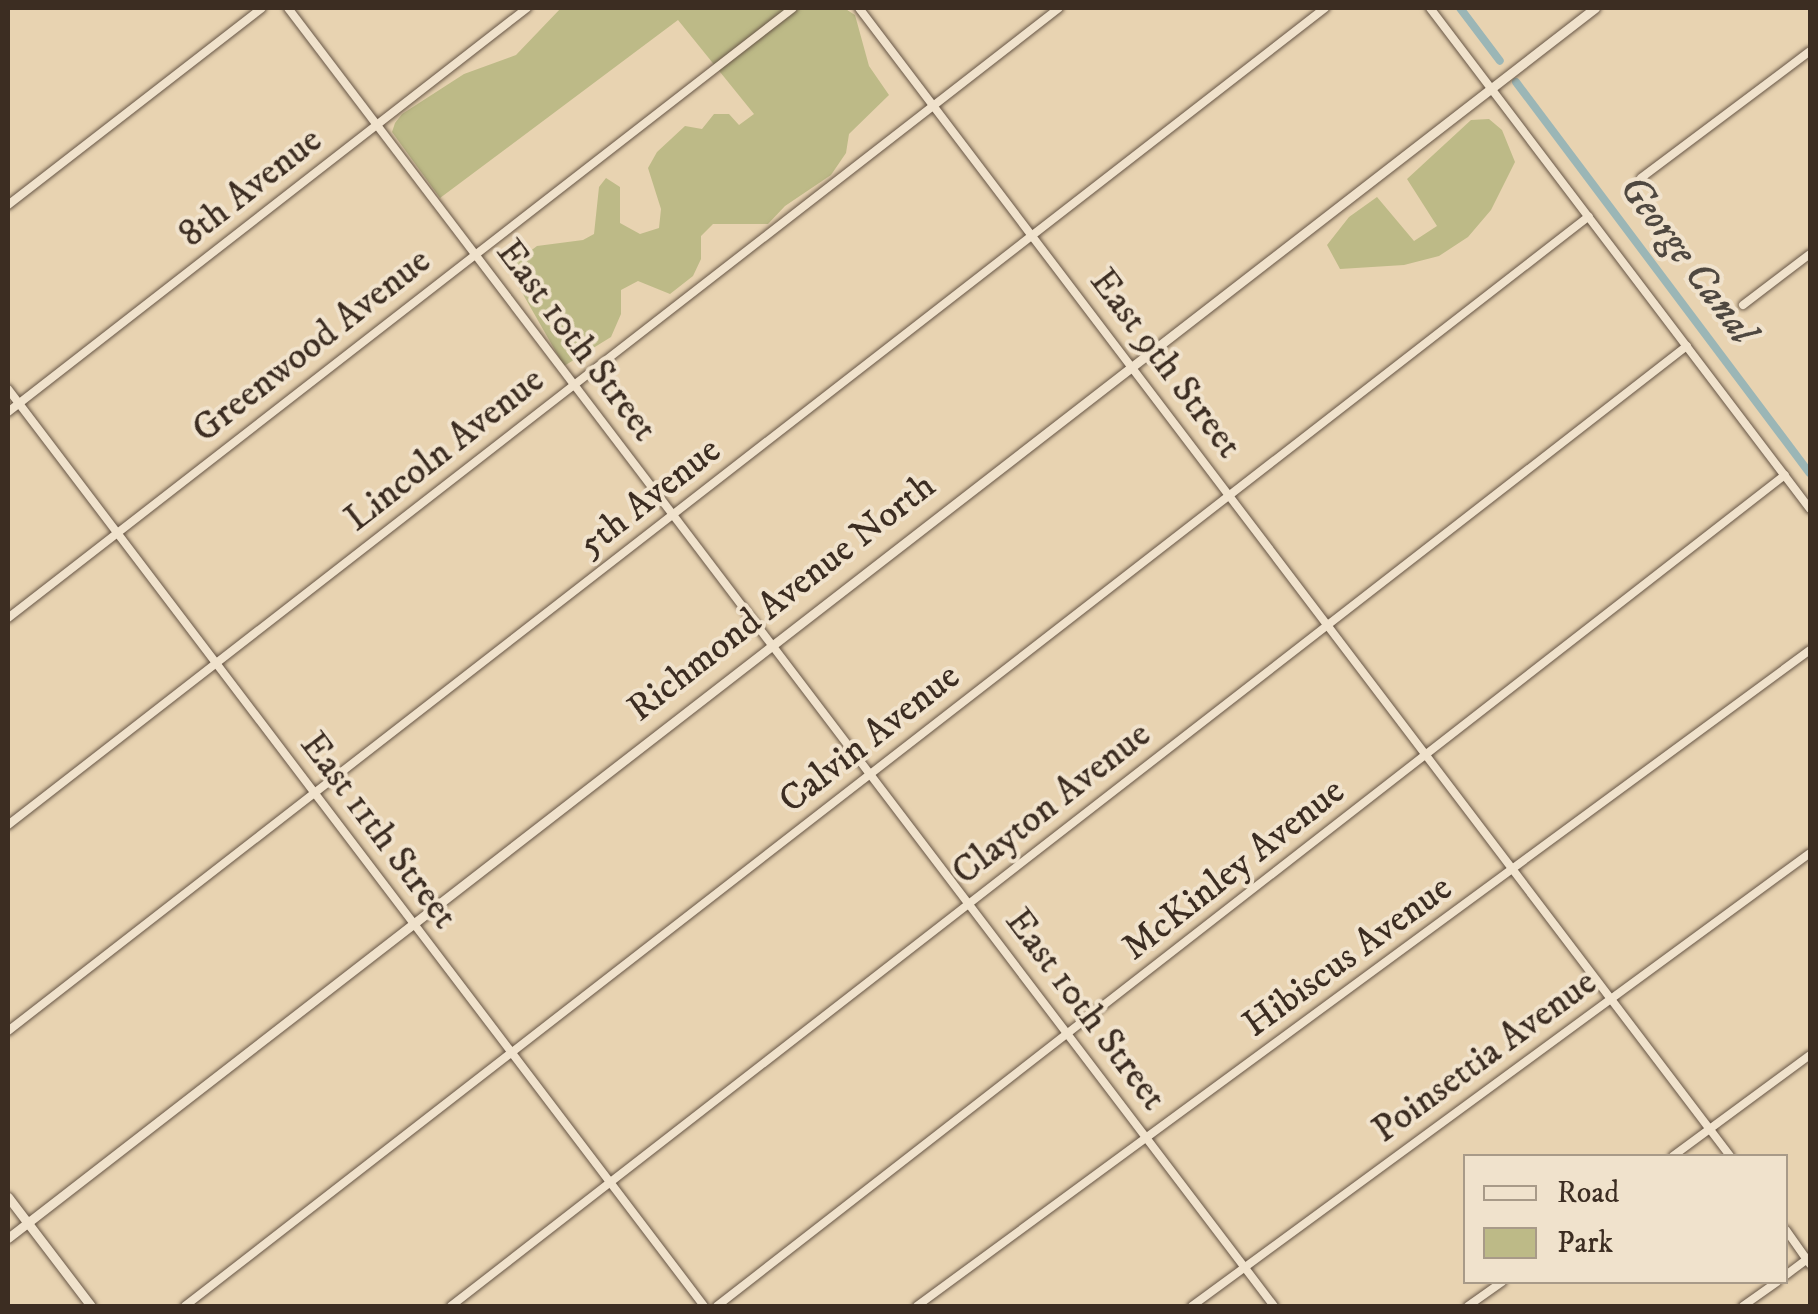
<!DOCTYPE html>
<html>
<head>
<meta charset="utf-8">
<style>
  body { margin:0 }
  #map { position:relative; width:1818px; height:1314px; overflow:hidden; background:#e8d3b1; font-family:"IM FELL DW Pica",serif }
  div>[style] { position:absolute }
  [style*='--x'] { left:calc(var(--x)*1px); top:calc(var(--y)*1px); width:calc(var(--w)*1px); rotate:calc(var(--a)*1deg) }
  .green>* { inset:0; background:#bdba87 }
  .canal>* { height:8px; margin:-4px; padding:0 4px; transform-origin:4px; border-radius:4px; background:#9bb6b6 }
  .roads { filter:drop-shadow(0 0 2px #675646) drop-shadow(0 0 2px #675646) }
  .minor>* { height:8px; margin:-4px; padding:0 4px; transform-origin:4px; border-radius:4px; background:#f0e2cc }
  .tertiary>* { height:9px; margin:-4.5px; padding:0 4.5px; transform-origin:4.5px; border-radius:4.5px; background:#f0e2cc }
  span { translate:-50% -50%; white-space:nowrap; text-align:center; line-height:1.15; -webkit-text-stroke:8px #f0e2cc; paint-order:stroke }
  .street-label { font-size:38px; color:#3c2d22 }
  .water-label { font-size:40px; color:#4f4840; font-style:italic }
  .frame { position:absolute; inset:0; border:10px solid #3c2d22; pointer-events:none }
  .legend { position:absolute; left:1463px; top:1154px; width:325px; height:130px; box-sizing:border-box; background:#f0e2cc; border:2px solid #a89a88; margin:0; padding:12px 18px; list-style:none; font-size:30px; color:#3c2d22 }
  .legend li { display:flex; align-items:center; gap:20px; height:50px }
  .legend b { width:50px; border:2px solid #a89a88 }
</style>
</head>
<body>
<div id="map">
  <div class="green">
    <i style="clip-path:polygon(561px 8px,844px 8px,855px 15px,869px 66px,889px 95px,849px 134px,846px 153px,831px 175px,785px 206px,768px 224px,713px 224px,701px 236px,701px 259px,693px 276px,670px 294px,638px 281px,621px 290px,621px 314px,611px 337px,564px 366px,508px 268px,537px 246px,583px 240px,594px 234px,599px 187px,606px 178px,620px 187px,620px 223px,640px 234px,659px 228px,661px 209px,648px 168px,657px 152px,685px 126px,702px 129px,714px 114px,729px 114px,739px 125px,754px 114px,678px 20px,440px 198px,392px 132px,395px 123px,402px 114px,464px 74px,516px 55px)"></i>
    <i style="clip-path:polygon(1489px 119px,1502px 130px,1515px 162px,1491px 210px,1468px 237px,1439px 256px,1404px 265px,1340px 269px,1327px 245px,1349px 217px,1377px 197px,1414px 241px,1437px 226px,1407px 179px,1471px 120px)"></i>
  </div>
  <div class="canal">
    <i style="--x:1460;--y:8;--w:66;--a:53"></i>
    <i style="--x:1516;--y:82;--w:489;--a:53.1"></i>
  </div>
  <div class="roads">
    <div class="minor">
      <i style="--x:288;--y:8;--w:1630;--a:52.78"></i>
      <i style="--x:859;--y:8;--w:1441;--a:52.81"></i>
      <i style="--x:1430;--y:8;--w:629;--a:52.82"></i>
      <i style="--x:1641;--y:178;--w:211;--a:-36.9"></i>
      <i style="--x:8;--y:205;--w:321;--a:-37.8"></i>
      <i style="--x:1743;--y:305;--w:84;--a:-37.3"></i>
      <i style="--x:8;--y:389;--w:1151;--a:52.8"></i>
      <i style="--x:8;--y:412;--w:658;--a:-37.9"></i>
      <i style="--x:8;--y:618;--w:994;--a:-37.85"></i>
      <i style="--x:8;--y:825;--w:1331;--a:-37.86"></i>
      <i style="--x:8;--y:1031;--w:1668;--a:-37.84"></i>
      <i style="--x:1673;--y:1156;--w:170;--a:-36.4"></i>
      <i style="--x:1786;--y:1230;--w:42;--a:54.8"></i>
      <i style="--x:1786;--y:1275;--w:30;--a:-37"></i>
      <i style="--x:185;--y:1306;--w:1777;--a:-37.82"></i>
      <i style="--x:451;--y:1306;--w:1565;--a:-37.84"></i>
      <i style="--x:717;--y:1306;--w:1353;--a:-37.89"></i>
      <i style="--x:917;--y:1306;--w:1108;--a:-36.3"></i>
      <i style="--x:1192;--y:1306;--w:766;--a:-36.24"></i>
      <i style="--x:1468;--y:1306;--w:42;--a:-35.2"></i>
      <i style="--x:1743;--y:1306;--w:42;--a:-35.2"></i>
    </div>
    <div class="tertiary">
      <i style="--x:8;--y:1197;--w:137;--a:52.7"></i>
      <i style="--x:8;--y:1238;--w:2008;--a:-37.78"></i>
    </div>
  </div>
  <div class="street-label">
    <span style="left:251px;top:188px;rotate:-38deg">8th Avenue</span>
    <span style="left:576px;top:341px;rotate:53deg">East 10th Street</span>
    <span style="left:312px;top:346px;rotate:-38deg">Greenwood Avenue</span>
    <span style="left:1165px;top:364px;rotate:53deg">East 9th Street</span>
    <span style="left:445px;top:450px;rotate:-38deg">Lincoln Avenue</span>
    <span style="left:650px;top:498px;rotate:-38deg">5th Avenue</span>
    <span style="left:782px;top:598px;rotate:-38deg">Richmond Avenue North</span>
    <span style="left:870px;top:739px;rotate:-38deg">Calvin Avenue</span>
    <span style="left:1052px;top:804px;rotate:-38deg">Clayton Avenue</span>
    <span style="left:378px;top:831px;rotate:53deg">East 11th Street</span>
    <span style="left:1234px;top:870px;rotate:-38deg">McKinley Avenue</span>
    <span style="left:1348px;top:957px;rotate:-36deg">Hibiscus Avenue</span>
    <span style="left:1085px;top:1010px;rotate:53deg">East 10th Street</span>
    <span style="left:1485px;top:1057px;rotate:-36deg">Poinsettia Avenue</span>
  </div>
  <div class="water-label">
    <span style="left:1687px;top:260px;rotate:53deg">George Canal</span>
  </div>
  <div class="frame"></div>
  <ul class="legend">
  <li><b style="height:12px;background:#f0e2cc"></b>Road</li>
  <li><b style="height:28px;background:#bdba87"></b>Park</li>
  </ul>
</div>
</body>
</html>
